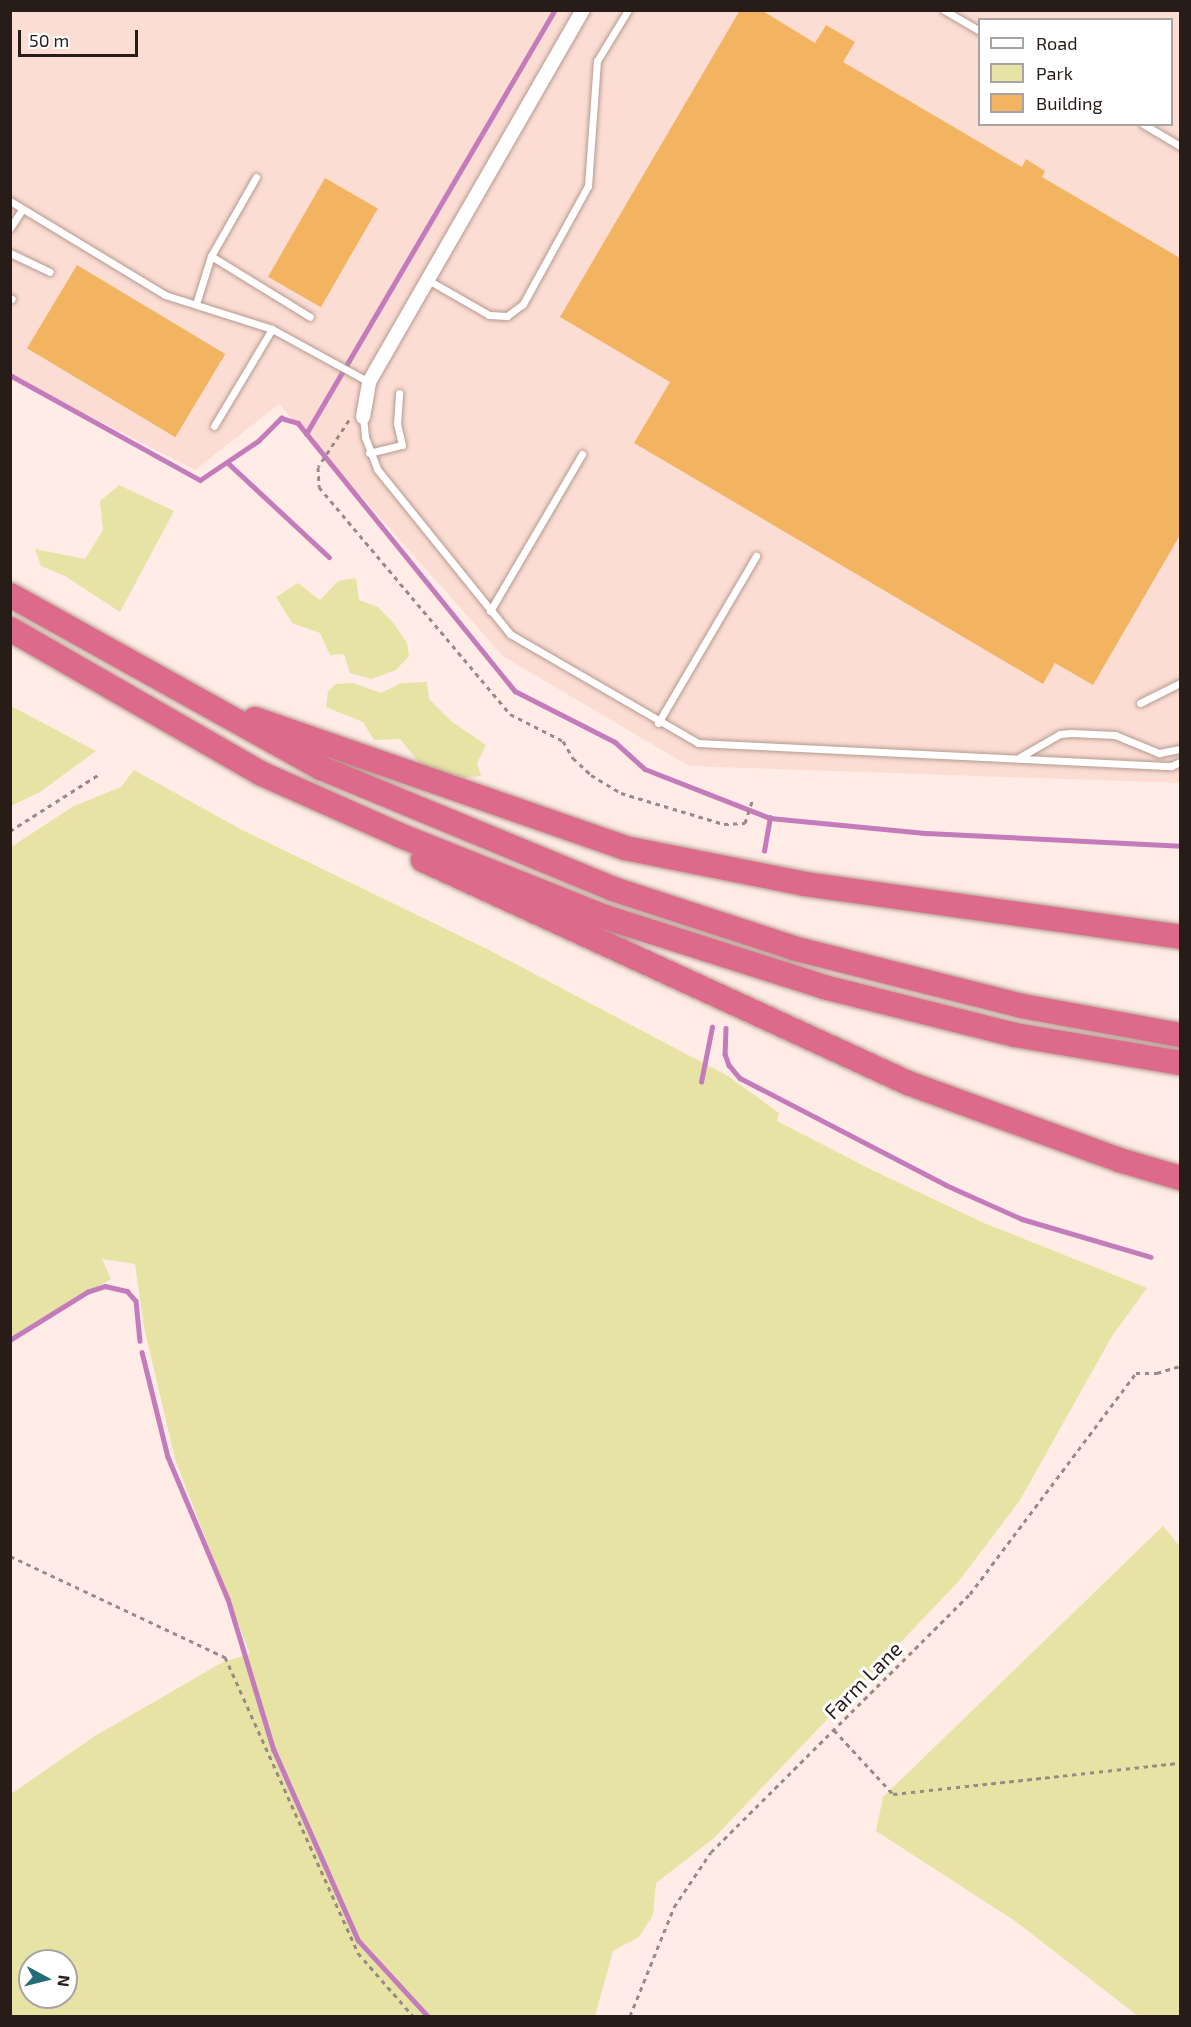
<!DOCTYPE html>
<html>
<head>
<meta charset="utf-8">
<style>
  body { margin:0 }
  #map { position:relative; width:1191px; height:2027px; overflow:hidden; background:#ffece6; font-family:"Exo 2",sans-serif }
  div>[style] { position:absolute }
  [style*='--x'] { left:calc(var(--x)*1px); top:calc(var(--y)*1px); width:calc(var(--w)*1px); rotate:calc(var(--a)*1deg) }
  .built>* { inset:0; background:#fcddd3 }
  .green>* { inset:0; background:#e6e3a5 }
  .stream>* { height:4.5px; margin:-2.25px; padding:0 2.25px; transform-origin:2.25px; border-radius:2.25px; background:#c37bbc }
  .building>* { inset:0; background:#f3b462; transform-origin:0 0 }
  .path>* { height:3px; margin-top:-1.5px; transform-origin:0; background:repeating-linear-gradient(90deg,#998a84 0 4.5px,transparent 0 9px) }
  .roads { filter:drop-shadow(0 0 2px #b59990) drop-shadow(0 0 2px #b59990) }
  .service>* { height:7px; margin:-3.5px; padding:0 3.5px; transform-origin:3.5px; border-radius:3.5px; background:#fff }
  .minor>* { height:14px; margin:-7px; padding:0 7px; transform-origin:7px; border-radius:7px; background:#fff }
  .motorway>* { height:24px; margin:-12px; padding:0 12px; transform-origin:12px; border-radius:12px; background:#dd6a8a }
  span { translate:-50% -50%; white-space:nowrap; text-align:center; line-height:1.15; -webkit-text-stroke:6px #fff; paint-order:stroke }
  .street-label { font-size:21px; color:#271c18 }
  .frame { position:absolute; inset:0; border:12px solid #271c18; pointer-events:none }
  .legend { position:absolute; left:978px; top:18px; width:195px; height:108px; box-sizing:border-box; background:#fff; border:2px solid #a9a4a3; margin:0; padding:8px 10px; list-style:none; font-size:18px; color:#271c18 }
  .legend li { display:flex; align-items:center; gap:12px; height:30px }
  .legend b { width:30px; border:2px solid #a9a4a3 }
  .north { position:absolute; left:18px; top:1949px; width:60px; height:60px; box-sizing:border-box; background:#fff; border:2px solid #a9a4a3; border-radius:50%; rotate:97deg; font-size:16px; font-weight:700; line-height:24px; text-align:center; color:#271c18 }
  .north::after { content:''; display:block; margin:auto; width:21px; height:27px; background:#236d76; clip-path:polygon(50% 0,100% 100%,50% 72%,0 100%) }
  .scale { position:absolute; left:18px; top:30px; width:120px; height:27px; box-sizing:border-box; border:3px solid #271c18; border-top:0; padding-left:8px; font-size:18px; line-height:21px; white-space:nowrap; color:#271c18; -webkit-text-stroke:4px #fff; paint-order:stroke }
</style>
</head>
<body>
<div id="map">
  <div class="built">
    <i style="clip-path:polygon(evenodd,10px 11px,1180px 11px,1180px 783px,689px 766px,504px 657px,279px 404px,195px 470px,12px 376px,10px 11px,980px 20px,1172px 20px,1172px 124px,980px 124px,980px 20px)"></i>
  </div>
  <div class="green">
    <i style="clip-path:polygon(119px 485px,174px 511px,120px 612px,65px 576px,41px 566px,35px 549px,85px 559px,103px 530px,100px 501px)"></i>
    <i style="clip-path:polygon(356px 578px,359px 600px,378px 607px,394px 624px,407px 643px,409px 656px,396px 670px,371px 679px,350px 673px,344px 654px,330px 655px,320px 633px,292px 623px,276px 597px,298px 583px,320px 600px,338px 581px)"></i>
    <i style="clip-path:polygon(427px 682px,429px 699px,451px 721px,486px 745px,477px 763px,481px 776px,463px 778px,422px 766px,400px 739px,374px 740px,363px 722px,326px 707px,328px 691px,336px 684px,353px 683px,381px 693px,401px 683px)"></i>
    <i style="clip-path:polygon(11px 706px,96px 751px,40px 792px,11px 806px)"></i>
    <i style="clip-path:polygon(evenodd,134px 770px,242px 830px,489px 950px,728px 1076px,779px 1113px,777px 1121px,872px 1170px,984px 1223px,1147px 1288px,1112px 1336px,1020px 1500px,959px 1581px,714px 1838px,656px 1883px,653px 1915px,639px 1937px,613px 1951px,595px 2016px,11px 2016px,11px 1794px,95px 1736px,223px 1662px,250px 1654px,175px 1459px,144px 1327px,135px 1264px,102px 1259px,111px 1279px,11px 1338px,11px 847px,74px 806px,121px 787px,134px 770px,30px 1961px,66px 1961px,66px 1997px,30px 1997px,30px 1961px)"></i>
    <i style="clip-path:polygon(1163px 1526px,1180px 1547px,1180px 2016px,1138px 2016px,1015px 1921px,876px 1831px,883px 1797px)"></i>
  </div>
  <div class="stream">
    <i style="--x:10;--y:375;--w:217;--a:28.9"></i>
    <i style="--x:200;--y:480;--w:70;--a:-33.9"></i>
    <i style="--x:258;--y:441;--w:33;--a:-45"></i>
    <i style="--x:281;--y:418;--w:18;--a:16"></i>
    <i style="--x:298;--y:423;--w:345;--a:51"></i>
    <i style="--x:515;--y:691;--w:112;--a:27"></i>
    <i style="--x:615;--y:742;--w:40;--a:42"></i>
    <i style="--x:645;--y:769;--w:134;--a:21.4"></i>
    <i style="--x:770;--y:818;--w:158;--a:5.5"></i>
    <i style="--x:927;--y:833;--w:253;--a:2.9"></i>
    <i style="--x:306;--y:434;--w:492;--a:-59.6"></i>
    <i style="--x:228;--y:463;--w:138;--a:42.9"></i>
    <i style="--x:764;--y:851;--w:34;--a:-80"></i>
    <i style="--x:726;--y:1028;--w:26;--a:92"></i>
    <i style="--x:725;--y:1054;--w:12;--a:70"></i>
    <i style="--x:729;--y:1065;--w:17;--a:50"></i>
    <i style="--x:740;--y:1078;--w:232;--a:27.4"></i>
    <i style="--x:946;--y:1185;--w:83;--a:24.1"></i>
    <i style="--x:1022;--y:1219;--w:134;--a:16.4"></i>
    <i style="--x:701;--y:1082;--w:56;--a:-78.7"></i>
    <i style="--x:10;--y:1340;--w:91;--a:-31.9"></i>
    <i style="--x:87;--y:1292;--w:19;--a:-18"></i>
    <i style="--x:105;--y:1286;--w:23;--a:13"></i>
    <i style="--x:127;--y:1291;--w:13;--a:48"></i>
    <i style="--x:136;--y:1301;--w:40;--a:84.3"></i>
    <i style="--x:142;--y:1352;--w:108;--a:76.1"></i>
    <i style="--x:168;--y:1457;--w:154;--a:67.1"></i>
    <i style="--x:228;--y:1599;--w:158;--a:73.1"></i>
    <i style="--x:274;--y:1750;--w:208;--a:66.1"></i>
    <i style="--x:358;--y:1940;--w:103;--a:47.4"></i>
  </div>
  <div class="building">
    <i style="clip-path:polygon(740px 10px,761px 10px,815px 43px,826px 25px,855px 42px,843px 62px,1022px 167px,1026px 159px,1045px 171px,1042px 177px,1180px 258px,1180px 535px,1093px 685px,1055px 663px,1043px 684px,634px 443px,670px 382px,560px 317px)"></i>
    <i style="left:325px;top:178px;width:61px;height:114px;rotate:30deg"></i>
    <i style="left:77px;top:265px;width:173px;height:97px;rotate:31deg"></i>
  </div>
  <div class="path">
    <i style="--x:349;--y:420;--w:56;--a:123.4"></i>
    <i style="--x:318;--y:467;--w:20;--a:87"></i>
    <i style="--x:319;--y:487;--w:297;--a:49.9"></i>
    <i style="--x:510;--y:714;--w:59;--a:27"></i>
    <i style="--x:563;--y:741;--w:20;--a:60"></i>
    <i style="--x:573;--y:758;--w:25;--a:43"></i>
    <i style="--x:591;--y:775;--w:35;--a:31"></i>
    <i style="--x:621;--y:793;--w:108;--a:16.8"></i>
    <i style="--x:724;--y:824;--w:21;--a:-3"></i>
    <i style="--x:745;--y:823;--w:25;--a:-72"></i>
    <i style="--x:10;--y:831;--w:104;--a:-32.5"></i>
    <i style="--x:10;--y:1556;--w:238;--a:25.2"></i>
    <i style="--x:225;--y:1657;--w:325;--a:65.8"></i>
    <i style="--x:358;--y:1953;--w:84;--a:48.9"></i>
    <i style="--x:834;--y:1730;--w:87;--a:47.3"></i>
    <i style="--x:893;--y:1794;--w:289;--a:-6.2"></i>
    <i style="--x:630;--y:2016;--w:118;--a:-68"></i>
    <i style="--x:674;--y:1907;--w:66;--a:-56.1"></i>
    <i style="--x:711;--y:1852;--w:366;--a:-44.9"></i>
    <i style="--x:970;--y:1594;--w:276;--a:-53.1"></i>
    <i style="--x:1136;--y:1373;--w:21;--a:0"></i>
    <i style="--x:1157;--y:1373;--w:24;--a:-17"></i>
  </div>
  <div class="roads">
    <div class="service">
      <i style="--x:944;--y:10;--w:42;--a:30.3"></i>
      <i style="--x:1143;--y:124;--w:43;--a:30.7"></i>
      <i style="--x:10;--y:201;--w:181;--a:31.2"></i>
      <i style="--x:165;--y:295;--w:112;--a:17.6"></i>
      <i style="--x:272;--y:329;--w:111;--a:28.7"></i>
      <i style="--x:10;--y:228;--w:20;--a:-57"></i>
      <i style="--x:10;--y:253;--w:44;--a:25.4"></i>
      <i style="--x:211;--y:256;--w:116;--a:31.6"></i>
      <i style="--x:428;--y:280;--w:70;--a:29.8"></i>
      <i style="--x:489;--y:315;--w:18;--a:3"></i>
      <i style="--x:507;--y:316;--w:20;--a:-37"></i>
      <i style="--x:523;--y:304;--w:135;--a:-61.2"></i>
      <i style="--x:588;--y:186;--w:125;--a:-85.9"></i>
      <i style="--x:597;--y:61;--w:60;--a:-58.7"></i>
      <i style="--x:10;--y:298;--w:2;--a:27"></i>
      <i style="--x:196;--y:304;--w:50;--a:-72.6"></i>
      <i style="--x:211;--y:256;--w:91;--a:-60.3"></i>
      <i style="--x:363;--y:417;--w:20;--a:84"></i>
      <i style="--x:365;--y:437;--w:34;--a:69"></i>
      <i style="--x:377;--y:469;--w:212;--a:51.1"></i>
      <i style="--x:510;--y:634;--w:217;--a:30.1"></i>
      <i style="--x:698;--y:743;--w:474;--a:2.8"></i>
      <i style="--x:1171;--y:766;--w:10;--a:-24"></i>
      <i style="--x:214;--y:426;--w:113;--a:-59.1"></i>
      <i style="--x:369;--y:453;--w:34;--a:-14"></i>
      <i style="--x:402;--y:445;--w:22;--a:-103"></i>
      <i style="--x:397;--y:424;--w:31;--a:-86"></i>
      <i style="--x:490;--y:611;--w:182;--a:-59.6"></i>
      <i style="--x:1140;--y:703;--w:45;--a:-26.6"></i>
      <i style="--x:658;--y:723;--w:194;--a:-59.6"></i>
      <i style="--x:1020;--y:757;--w:46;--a:-29.9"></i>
      <i style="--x:1060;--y:734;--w:11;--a:-5"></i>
      <i style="--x:1071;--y:733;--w:44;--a:2.6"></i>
      <i style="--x:1115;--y:735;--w:48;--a:22.2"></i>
      <i style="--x:1159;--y:753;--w:21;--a:-11"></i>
    </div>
    <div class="minor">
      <i style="--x:363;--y:417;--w:36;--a:-80"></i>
      <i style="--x:369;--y:382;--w:429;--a:-60.1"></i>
    </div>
    <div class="motorway">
      <i style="--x:10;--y:595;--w:356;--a:29.1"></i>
      <i style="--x:321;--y:768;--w:316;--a:22.5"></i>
      <i style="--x:613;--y:889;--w:189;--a:18.1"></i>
      <i style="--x:793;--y:948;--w:236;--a:14.2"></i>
      <i style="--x:1022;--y:1006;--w:161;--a:10.4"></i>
      <i style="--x:10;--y:629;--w:289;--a:29.9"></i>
      <i style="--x:260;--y:773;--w:152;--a:24"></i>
      <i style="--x:399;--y:835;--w:222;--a:21.7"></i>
      <i style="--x:605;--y:917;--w:230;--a:17.7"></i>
      <i style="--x:824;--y:987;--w:197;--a:14.1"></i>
      <i style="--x:1015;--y:1035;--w:167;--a:9.6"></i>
      <i style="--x:255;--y:719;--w:392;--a:19.2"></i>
      <i style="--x:625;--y:848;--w:184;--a:11.3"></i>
      <i style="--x:805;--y:884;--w:379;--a:8"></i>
      <i style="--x:423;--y:860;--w:534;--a:24.69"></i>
      <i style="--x:908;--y:1083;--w:225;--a:20"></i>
      <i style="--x:1119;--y:1160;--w:64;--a:16.4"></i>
    </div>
  </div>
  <div class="street-label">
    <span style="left:863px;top:1680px;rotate:-45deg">Farm Lane</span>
  </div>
  <div class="frame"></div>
  <ul class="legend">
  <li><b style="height:8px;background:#fff"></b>Road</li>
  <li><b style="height:16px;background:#e6e3a5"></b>Park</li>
  <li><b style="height:16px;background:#f3b462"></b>Building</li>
  </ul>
  <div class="north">N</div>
  <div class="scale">50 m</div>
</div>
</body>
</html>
